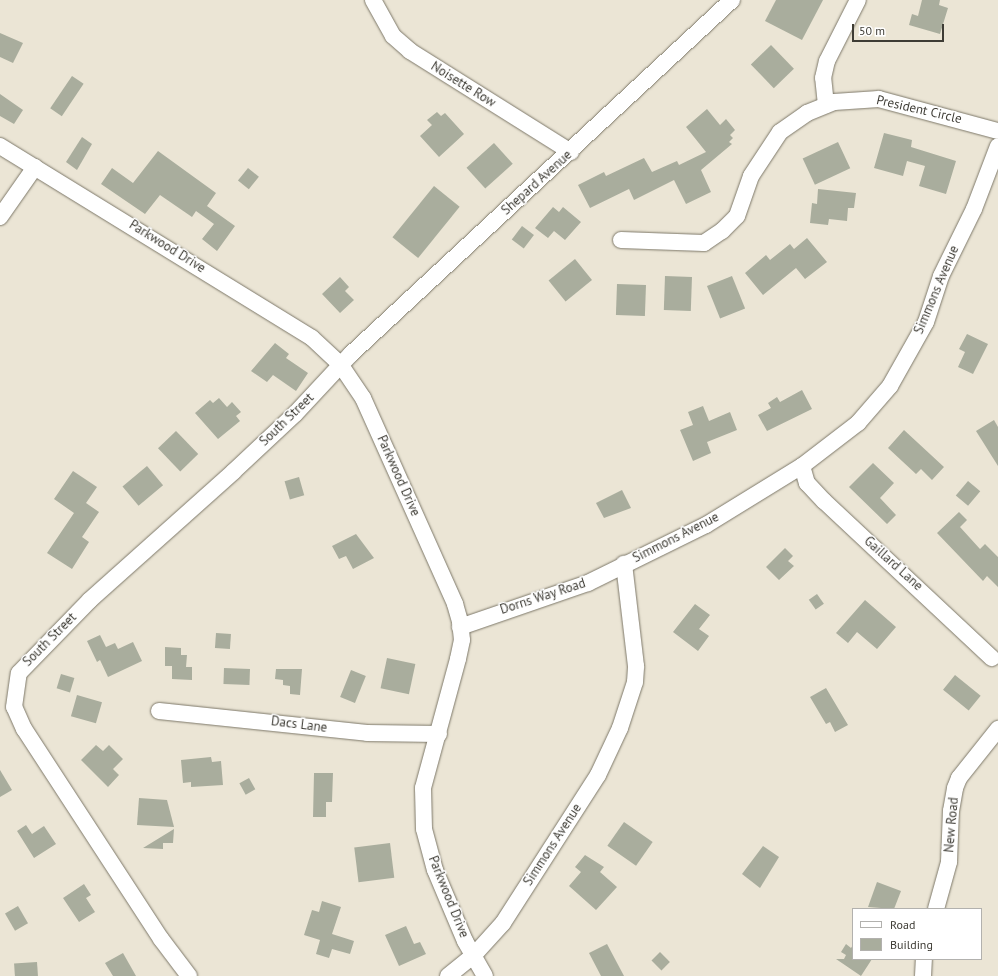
<!DOCTYPE html>
<html>
<head>
<meta charset="utf-8">
<style>
  body { margin:0 }
  #map { position:relative; width:998px; height:976px; overflow:hidden; background:#ebe5d5; font-family:"PT Sans",sans-serif }
  div>[style] { position:absolute }
  [style*='--x'] { left:calc(var(--x)*1px); top:calc(var(--y)*1px); width:calc(var(--w)*1px); rotate:calc(var(--a)*1deg) }
  .building>* { inset:0; background:#a9ad9d; transform-origin:0 0 }
  .roads { filter:drop-shadow(0 0 1px #7d7869) drop-shadow(0 0 1px #7d7869) }
  .minor>* { height:16px; margin:-8px; padding:0 8px; transform-origin:8px; border-radius:8px; background:#fff }
  span { translate:-50% -50%; white-space:nowrap; text-align:center; line-height:1.15; -webkit-text-stroke:3px #fff; paint-order:stroke }
  .street-label { font-size:13px; color:#3e3c35 }
  .legend { position:absolute; left:852px; top:908px; width:130px; height:52px; box-sizing:border-box; background:#fff; border:1px solid #b2b1ae; margin:0; padding:5px 7px; list-style:none; font-size:12px; color:#3e3c35 }
  .legend li { display:flex; align-items:center; gap:8px; height:20px }
  .legend b { width:20px; border:1px solid #b2b1ae }
  .scale { position:absolute; left:852px; top:24px; width:92px; height:18px; box-sizing:border-box; border:2px solid #3e3c35; border-top:0; padding-left:5px; font-size:12px; line-height:14px; white-space:nowrap; color:#3e3c35; -webkit-text-stroke:3px #fff; paint-order:stroke }
</style>
</head>
<body>
<div id="map">
  <div class="building">
    <i style="clip-path:polygon(776px 0,823px 0,802px 40px,765px 21px)"></i>
    <i style="clip-path:polygon(922px 0,940px 0,939px 5px,948px 8px,940px 34px,909px 25px,912px 14px,918px 16px)"></i>
    <i style="clip-path:polygon(0 33px,23px 43px,13px 63px,0 57px)"></i>
    <i style="left:771px;top:45px;width:33px;height:28px;rotate:46deg"></i>
    <i style="left:72px;top:76px;width:14px;height:39px;rotate:34deg"></i>
    <i style="clip-path:polygon(0 94px,23px 110px,14px 124px,0 116px)"></i>
    <i style="clip-path:polygon(707px 109px,720px 125px,726px 119px,735px 130px,730px 135px,733px 138px,729px 142px,732px 144px,701px 170px,711px 192px,686px 204px,674px 180px,634px 200px,629px 189px,590px 208px,578px 185px,604px 172px,606px 176px,644px 158px,652px 172px,677px 161px,679px 165px,706px 152px,686px 127px)"></i>
    <i style="clip-path:polygon(437px 112px,441px 116px,445px 113px,464px 134px,439px 157px,420px 136px,432px 125px,427px 120px)"></i>
    <i style="clip-path:polygon(884px 133px,912px 140px,911px 147px,956px 161px,946px 194px,919px 186px,925px 166px,907px 161px,903px 176px,874px 168px)"></i>
    <i style="clip-path:polygon(82px 137px,92px 144px,77px 170px,66px 162px)"></i>
    <i style="left:838px;top:142px;width:29px;height:39px;rotate:65deg"></i>
    <i style="left:494px;top:143px;width:28px;height:37px;rotate:48deg"></i>
    <i style="clip-path:polygon(158px 151px,216px 193px,207px 206px,235px 226px,217px 251px,202px 239px,214px 224px,196px 211px,192px 217px,160px 195px,145px 214px,101px 184px,112px 168px,133px 183px)"></i>
    <i style="left:248px;top:168px;width:14px;height:16px;rotate:39deg"></i>
    <i style="left:434px;top:186px;width:33px;height:66px;rotate:39deg"></i>
    <i style="clip-path:polygon(818px 189px,856px 193px,854px 208px,848px 208px,847px 221px,829px 219px,828px 225px,810px 223px,812px 203px,817px 204px)"></i>
    <i style="clip-path:polygon(553px 207px,559px 212px,563px 207px,581px 222px,565px 240px,554px 231px,548px 238px,535px 228px)"></i>
    <i style="left:522px;top:226px;width:15px;height:17px;rotate:37deg"></i>
    <i style="clip-path:polygon(807px 238px,827px 262px,805px 279px,796px 268px,763px 295px,745px 273px,766px 255px,770px 260px,790px 244px,794px 249px)"></i>
    <i style="left:575px;top:259px;width:27px;height:34px;rotate:51deg"></i>
    <i style="left:665px;top:276px;width:27px;height:34px;rotate:2deg"></i>
    <i style="left:732px;top:276px;width:35px;height:27px;rotate:68deg"></i>
    <i style="clip-path:polygon(340px 277px,349px 287px,345px 291px,354px 300px,340px 313px,322px 294px)"></i>
    <i style="left:617px;top:284px;width:29px;height:31px;rotate:2deg"></i>
    <i style="clip-path:polygon(967px 334px,988px 344px,973px 374px,958px 367px,965px 352px,959px 349px)"></i>
    <i style="clip-path:polygon(275px 343px,289px 354px,286px 358px,308px 373px,296px 391px,273px 375px,267px 382px,251px 371px)"></i>
    <i style="clip-path:polygon(802px 390px,812px 409px,767px 431px,758px 415px,771px 408px,768px 403px,777px 397px,780px 402px)"></i>
    <i style="clip-path:polygon(219px 398px,227px 407px,232px 402px,241px 412px,236px 416px,240px 421px,218px 439px,195px 413px,210px 400px,213px 403px)"></i>
    <i style="clip-path:polygon(703px 406px,709px 421px,730px 412px,737px 430px,707px 442px,711px 453px,693px 461px,680px 430px,693px 425px,688px 412px)"></i>
    <i style="clip-path:polygon(994px 420px,998px 427px,998px 466px,976px 431px)"></i>
    <i style="clip-path:polygon(904px 430px,944px 467px,932px 480px,921px 469px,916px 474px,888px 448px)"></i>
    <i style="left:176px;top:431px;width:32px;height:25px;rotate:46deg"></i>
    <i style="clip-path:polygon(873px 463px,894px 483px,880px 498px,896px 515px,887px 524px,849px 487px)"></i>
    <i style="left:147px;top:466px;width:25px;height:32px;rotate:50deg"></i>
    <i style="clip-path:polygon(73px 471px,97px 487px,86px 503px,99px 512px,82px 537px,89px 542px,72px 569px,47px 553px,74px 513px,54px 499px)"></i>
    <i style="left:299px;top:477px;width:19px;height:15px;rotate:74deg"></i>
    <i style="left:968px;top:481px;width:16px;height:19px;rotate:40deg"></i>
    <i style="clip-path:polygon(622px 490px,631px 508px,604px 518px,596px 503px)"></i>
    <i style="clip-path:polygon(959px 512px,967px 520px,960px 527px,980px 549px,985px 544px,998px 557px,998px 587px,987px 576px,983px 581px,937px 533px)"></i>
    <i style="clip-path:polygon(356px 534px,374px 558px,353px 569px,346px 556px,339px 559px,332px 546px)"></i>
    <i style="clip-path:polygon(785px 548px,793px 556px,788px 561px,794px 566px,779px 580px,766px 567px)"></i>
    <i style="left:817px;top:594px;width:12px;height:10px;rotate:55deg"></i>
    <i style="clip-path:polygon(865px 600px,896px 627px,877px 649px,857px 632px,848px 643px,836px 633px)"></i>
    <i style="clip-path:polygon(695px 604px,710px 615px,699px 629px,709px 636px,698px 651px,673px 632px)"></i>
    <i style="left:216px;top:633px;width:15px;height:15px;rotate:4deg"></i>
    <i style="clip-path:polygon(100px 635px,106px 647px,115px 643px,118px 649px,133px 642px,142px 661px,108px 677px,100px 660px,97px 662px,87px 641px)"></i>
    <i style="clip-path:polygon(165px 647px,181px 648px,181px 655px,187px 655px,186px 667px,192px 667px,192px 680px,172px 679px,172px 666px,165px 666px)"></i>
    <i style="left:387px;top:658px;width:29px;height:31px;rotate:12deg"></i>
    <i style="left:224px;top:668px;width:26px;height:16px;rotate:2deg"></i>
    <i style="clip-path:polygon(276px 669px,302px 669px,300px 695px,290px 694px,290px 686px,283px 685px,283px 680px,275px 679px)"></i>
    <i style="left:351px;top:670px;width:16px;height:29px;rotate:22deg"></i>
    <i style="left:61px;top:674px;width:14px;height:15px;rotate:17deg"></i>
    <i style="left:955px;top:675px;width:33px;height:19px;rotate:39deg"></i>
    <i style="clip-path:polygon(826px 688px,848px 725px,835px 732px,830px 722px,826px 724px,810px 697px)"></i>
    <i style="left:77px;top:695px;width:26px;height:22px;rotate:16deg"></i>
    <i style="clip-path:polygon(96px 745px,103px 751px,109px 745px,123px 759px,113px 769px,119px 775px,108px 787px,81px 760px)"></i>
    <i style="clip-path:polygon(211px 757px,212px 762px,221px 761px,223px 785px,191px 787px,191px 782px,183px 783px,181px 760px)"></i>
    <i style="clip-path:polygon(0 770px,12px 790px,0 797px)"></i>
    <i style="clip-path:polygon(314px 773px,333px 773px,332px 802px,326px 802px,326px 817px,313px 817px)"></i>
    <i style="left:249px;top:778px;width:13px;height:11px;rotate:61deg"></i>
    <i style="clip-path:polygon(139px 798px,167px 800px,174px 827px,137px 825px)"></i>
    <i style="left:624px;top:822px;width:35px;height:29px;rotate:35deg"></i>
    <i style="clip-path:polygon(26px 825px,32px 834px,44px 826px,56px 844px,34px 858px,17px 831px)"></i>
    <i style="clip-path:polygon(174px 829px,173px 843px,163px 843px,163px 849px,143px 848px)"></i>
    <i style="left:390px;top:843px;width:35px;height:36px;rotate:83deg"></i>
    <i style="clip-path:polygon(763px 846px,779px 857px,760px 888px,742px 874px)"></i>
    <i style="clip-path:polygon(585px 855px,604px 867px,600px 872px,617px 887px,596px 910px,569px 886px,581px 872px,575px 867px)"></i>
    <i style="clip-path:polygon(877px 882px,901px 891px,894px 909px,868px 907px)"></i>
    <i style="clip-path:polygon(84px 884px,91px 895px,86px 898px,95px 912px,79px 922px,63px 898px)"></i>
    <i style="clip-path:polygon(322px 901px,341px 907px,332px 934px,354px 941px,350px 954px,332px 949px,329px 958px,316px 954px,320px 940px,304px 935px,312px 910px,319px 912px)"></i>
    <i style="left:18px;top:906px;width:20px;height:15px;rotate:60deg"></i>
    <i style="clip-path:polygon(406px 926px,414px 944px,420px 942px,426px 954px,399px 966px,385px 935px)"></i>
    <i style="clip-path:polygon(607px 944px,624px 976px,601px 976px,589px 953px)"></i>
    <i style="clip-path:polygon(846px 944px,851px 948px,853px 945px,853px 959px,872px 959px,861px 976px,836px 959px,844px 959px,846px 955px,841px 952px)"></i>
    <i style="left:660px;top:952px;width:14px;height:12px;rotate:45deg"></i>
    <i style="clip-path:polygon(123px 953px,136px 976px,113px 976px,105px 963px)"></i>
    <i style="left:37px;top:962px;width:14px;height:23px;rotate:86deg"></i>
  </div>
  <div class="roads">
    <div class="minor">
      <i style="--x:373;--y:0;--w:41;--a:60.9"></i>
      <i style="--x:393;--y:36;--w:23;--a:41"></i>
      <i style="--x:410;--y:51;--w:190;--a:32.1"></i>
      <i style="--x:826;--y:105;--w:27;--a:-96"></i>
      <i style="--x:823;--y:78;--w:17;--a:-77"></i>
      <i style="--x:827;--y:61;--w:68;--a:-63.1"></i>
      <i style="--x:0;--y:146;--w:366;--a:31.6"></i>
      <i style="--x:312;--y:338;--w:38;--a:43"></i>
      <i style="--x:340;--y:364;--w:41;--a:55.9"></i>
      <i style="--x:363;--y:398;--w:226;--a:65.9"></i>
      <i style="--x:455;--y:604;--w:18;--a:74"></i>
      <i style="--x:460;--y:621;--w:19;--a:84"></i>
      <i style="--x:462;--y:640;--w:19;--a:102"></i>
      <i style="--x:458;--y:659;--w:134;--a:105.2"></i>
      <i style="--x:423;--y:788;--w:41;--a:88.6"></i>
      <i style="--x:424;--y:829;--w:42;--a:75"></i>
      <i style="--x:435;--y:870;--w:77;--a:67.1"></i>
      <i style="--x:465;--y:941;--w:40;--a:60.3"></i>
      <i style="--x:0;--y:217;--w:61;--a:-55"></i>
      <i style="--x:621;--y:240;--w:83;--a:2.1"></i>
      <i style="--x:704;--y:243;--w:22;--a:-34"></i>
      <i style="--x:722;--y:231;--w:21;--a:-45"></i>
      <i style="--x:737;--y:216;--w:42;--a:-70.7"></i>
      <i style="--x:751;--y:176;--w:53;--a:-56.6"></i>
      <i style="--x:780;--y:132;--w:33;--a:-35"></i>
      <i style="--x:807;--y:113;--w:29;--a:-22"></i>
      <i style="--x:834;--y:102;--w:45;--a:-3.8"></i>
      <i style="--x:879;--y:99;--w:123;--a:15.1"></i>
      <i style="--x:802;--y:466;--w:18;--a:74"></i>
      <i style="--x:807;--y:483;--w:25;--a:47"></i>
      <i style="--x:824;--y:501;--w:230;--a:43.1"></i>
      <i style="--x:460;--y:627;--w:135;--a:-19"></i>
      <i style="--x:588;--y:583;--w:131;--a:-26.2"></i>
      <i style="--x:706;--y:525;--w:113;--a:-31.6"></i>
      <i style="--x:802;--y:466;--w:71;--a:-37.5"></i>
      <i style="--x:858;--y:423;--w:49;--a:-49.1"></i>
      <i style="--x:890;--y:386;--w:73;--a:-60.6"></i>
      <i style="--x:926;--y:322;--w:48;--a:-71.9"></i>
      <i style="--x:941;--y:276;--w:75;--a:-63.8"></i>
      <i style="--x:974;--y:209;--w:67;--a:-69.1"></i>
      <i style="--x:159;--y:711;--w:209;--a:6"></i>
      <i style="--x:367;--y:733;--w:72;--a:0.8"></i>
      <i style="--x:936;--y:909;--w:49;--a:-74.5"></i>
      <i style="--x:949;--y:862;--w:51;--a:-87.8"></i>
      <i style="--x:951;--y:811;--w:23;--a:-80"></i>
      <i style="--x:955;--y:788;--w:11;--a:-68"></i>
      <i style="--x:959;--y:778;--w:63;--a:-51.5"></i>
      <i style="--x:189;--y:976;--w:46;--a:-127.1"></i>
      <i style="--x:161;--y:939;--w:251;--a:-123.1"></i>
      <i style="--x:24;--y:729;--w:24;--a:-114"></i>
      <i style="--x:14;--y:707;--w:34;--a:-82"></i>
      <i style="--x:19;--y:673;--w:102;--a:-45.8"></i>
      <i style="--x:90;--y:600;--w:192;--a:-41.8"></i>
      <i style="--x:233;--y:472;--w:85;--a:-43.1"></i>
      <i style="--x:295;--y:414;--w:82;--a:-47"></i>
      <i style="--x:351;--y:354;--w:520;--a:-42.9"></i>
      <i style="--x:448;--y:976;--w:33;--a:-39"></i>
      <i style="--x:474;--y:955;--w:43;--a:-47.8"></i>
      <i style="--x:503;--y:923;--w:176;--a:-57.3"></i>
      <i style="--x:598;--y:775;--w:52;--a:-64.9"></i>
      <i style="--x:620;--y:728;--w:48;--a:-71.9"></i>
      <i style="--x:635;--y:682;--w:16;--a:-86"></i>
      <i style="--x:636;--y:666;--w:103;--a:-96.7"></i>
      <i style="--x:923;--y:976;--w:17;--a:-87"></i>
    </div>
  </div>
  <div class="street-label">
    <span style="left:463px;top:85px;rotate:32deg">Noisette Row</span>
    <span style="left:919px;top:110px;rotate:13deg">President Circle</span>
    <span style="left:537px;top:183px;rotate:-42deg">Shepard Avenue</span>
    <span style="left:167px;top:247px;rotate:32deg">Parkwood Drive</span>
    <span style="left:937px;top:290px;rotate:-67deg">Simmons Avenue</span>
    <span style="left:287px;top:420px;rotate:-44deg">South Street</span>
    <span style="left:398px;top:476px;rotate:66deg">Parkwood Drive</span>
    <span style="left:676px;top:538px;rotate:-27deg">Simmons Avenue</span>
    <span style="left:893px;top:564px;rotate:42deg">Gaillard Lane</span>
    <span style="left:543px;top:597px;rotate:-18deg">Dorns Way Road</span>
    <span style="left:50px;top:640px;rotate:-45deg">South Street</span>
    <span style="left:299px;top:725px;rotate:7deg">Dacs Lane</span>
    <span style="left:952px;top:825px;rotate:-85deg">New Road</span>
    <span style="left:553px;top:845px;rotate:-57deg">Simmons Avenue</span>
    <span style="left:448px;top:897px;rotate:68deg">Parkwood Drive</span>
  </div>
  <ul class="legend">
  <li><b style="height:5px;background:#fff"></b>Road</li>
  <li><b style="height:11px;background:#a9ad9d"></b>Building</li>
  </ul>
  <div class="scale">50 m</div>
</div>
</body>
</html>
